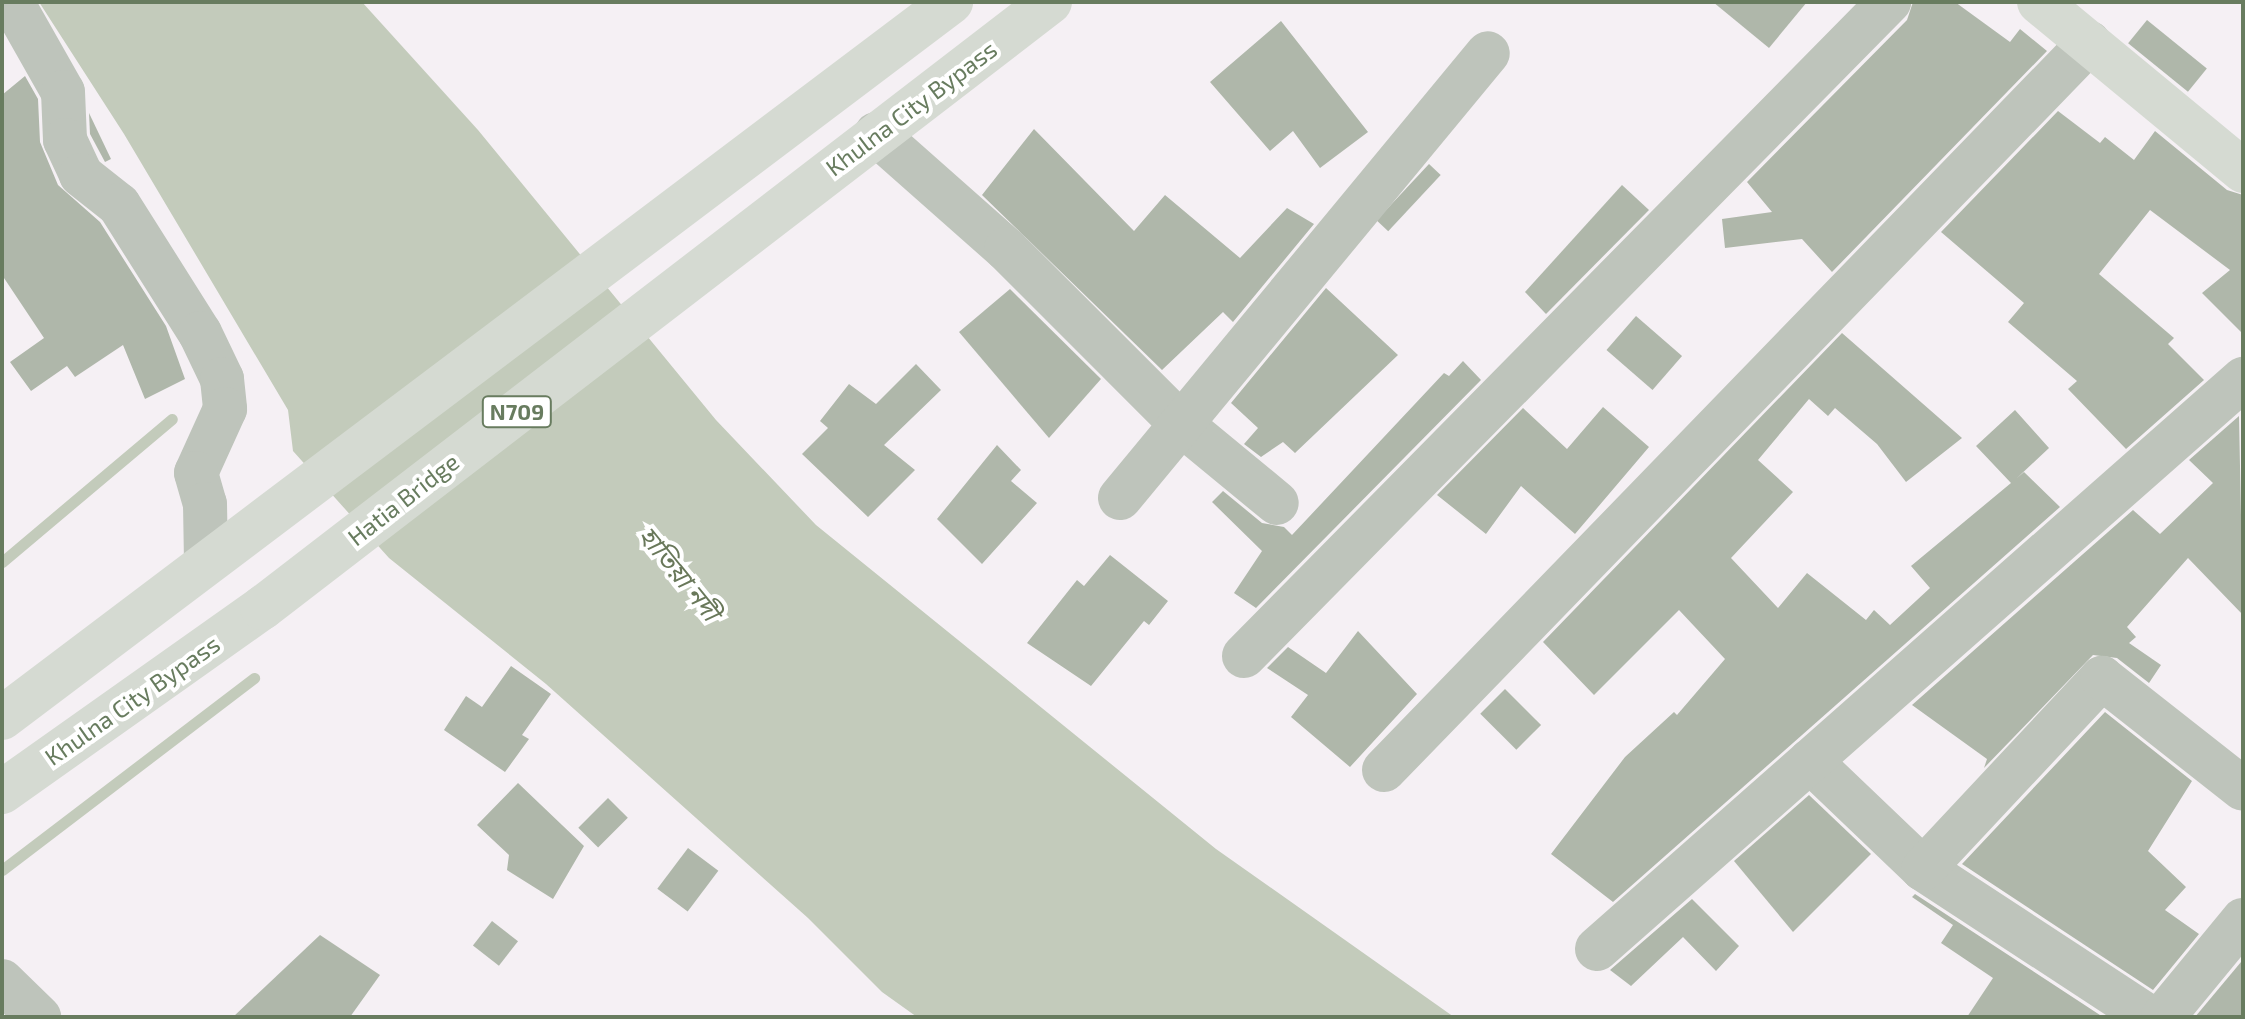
<!DOCTYPE html>
<html>
<head>
<meta charset="utf-8">
<style>
  body { margin:0 }
  #map { position:relative; width:2245px; height:1019px; overflow:hidden; background:#f5f0f4; font-family:"Exo 2","Noto Sans Bengali",sans-serif }
  div>[style] { position:absolute }
  [style*='--x'] { left:calc(var(--x)*1px); top:calc(var(--y)*1px); width:calc(var(--w)*1px); rotate:calc(var(--a)*1deg) }
  .water>* { inset:0; background:#c3cbbb }
  .stream>* { height:11px; margin:-5.5px; padding:0 5.5px; transform-origin:5.5px; border-radius:5.5px; background:#c3cbbb }
  .building>* { inset:0; background:#afb7aa; transform-origin:0 0 }
  .minor>* { height:44px; margin:-22px; padding:0 22px; transform-origin:22px; border-radius:22px; background:#bec4bb }
  .major>* { height:44px; margin:-22px; padding:0 22px; transform-origin:22px; border-radius:22px; background:#d5dad2 }
  .highway>* { height:44px; margin:-22px; padding:0 22px; transform-origin:22px; border-radius:22px; background:#d5dad2 }
  span { translate:-50% -50%; white-space:nowrap; text-align:center; line-height:1.15; -webkit-text-stroke:8px #fff; paint-order:stroke }
  .shield-label span { padding:2px 6px; background:#fff; border:2px solid; border-radius:6px; -webkit-text-stroke-width:0 }
  .shield-label { font-size:22px; color:#687c5f; font-weight:700 }
  .street-label { font-size:24px; color:#687c5f }
  .water-label { font-size:26px; color:#69785a; font-style:italic }
  .frame { position:absolute; inset:0; border:4px solid #687c5f; pointer-events:none }
</style>
</head>
<body>
<div id="map">
  <div class="water">
    <i style="clip-path:polygon(39px 2px,362px 2px,478px 130px,716px 420px,816px 525px,1216px 849px,1454px 1017px,917px 1017px,882px 992px,808px 918px,546px 684px,389px 558px,293px 451px,288px 410px,124px 134px)"></i>
  </div>
  <div class="stream">
    <i style="--x:2;--y:562;--w:222;--a:-40.1"></i>
    <i style="--x:2;--y:870;--w:317;--a:-37.3"></i>
  </div>
  <div class="building">
    <i style="clip-path:polygon(1713px 2px,1807px 2px,1769px 48px)"></i>
    <i style="clip-path:polygon(1913px 2px,1955px 2px,2010px 42px,2020px 29px,2047px 51px,1832px 272px,1802px 239px,1725px 248px,1722px 219px,1772px 212px,1747px 182px,1907px 20px)"></i>
    <i style="left:2147px;top:20px;width:77px;height:30px;rotate:39deg"></i>
    <i style="clip-path:polygon(1281px 21px,1368px 132px,1320px 168px,1293px 131px,1270px 151px,1210px 82px)"></i>
    <i style="clip-path:polygon(25px 76px,38px 99px,40px 142px,58px 185px,100px 222px,166px 326px,185px 379px,145px 399px,123px 345px,75px 377px,67px 366px,31px 391px,10px 362px,44px 338px,2px 275px,2px 95px)"></i>
    <i style="clip-path:polygon(2058px 111px,2100px 143px,2105px 137px,2134px 160px,2155px 131px,2227px 190px,2243px 195px,2243px 334px,2202px 293px,2230px 270px,2150px 210px,2099px 274px,2174px 338px,2168px 344px,2204px 380px,2126px 449px,2068px 389px,2077px 381px,2008px 322px,2024px 303px,1941px 232px)"></i>
    <i style="clip-path:polygon(89px 113px,111px 159px,105px 162px,90px 134px)"></i>
    <i style="clip-path:polygon(1034px 129px,1134px 231px,1165px 195px,1240px 258px,1287px 208px,1314px 224px,1233px 322px,1223px 312px,1162px 370px,982px 195px)"></i>
    <i style="left:1429px;top:164px;width:16px;height:77px;rotate:43deg"></i>
    <i style="clip-path:polygon(1622px 185px,1649px 210px,1546px 314px,1525px 292px)"></i>
    <i style="clip-path:polygon(1326px 288px,1398px 355px,1295px 453px,1283px 442px,1261px 457px,1244px 444px,1258px 428px,1231px 403px)"></i>
    <i style="clip-path:polygon(1010px 289px,1101px 379px,1049px 438px,959px 332px)"></i>
    <i style="left:1636px;top:316px;width:61px;height:45px;rotate:41deg"></i>
    <i style="clip-path:polygon(1842px 333px,1962px 438px,1906px 482px,1877px 444px,1835px 408px,1828px 416px,1809px 399px,1758px 460px,1793px 492px,1731px 558px,1778px 608px,1807px 573px,1866px 620px,1874px 610px,1890px 625px,1930px 588px,1911px 566px,2011px 483px,1976px 446px,2015px 410px,2049px 448px,2017px 478px,2024px 472px,2060px 507px,1613px 902px,1551px 854px,1625px 757px,1674px 712px,1677px 715px,1725px 659px,1679px 610px,1594px 695px,1543px 642px)"></i>
    <i style="clip-path:polygon(1463px 361px,1481px 380px,1256px 608px,1234px 593px,1262px 551px,1212px 502px,1223px 491px,1262px 523px,1284px 527px,1292px 535px,1444px 373px,1449px 376px)"></i>
    <i style="clip-path:polygon(916px 364px,941px 390px,884px 445px,915px 470px,868px 517px,802px 454px,828px 428px,820px 421px,849px 384px,876px 404px)"></i>
    <i style="clip-path:polygon(1603px 407px,1649px 447px,1575px 534px,1521px 486px,1486px 534px,1437px 495px,1523px 408px,1567px 449px)"></i>
    <i style="clip-path:polygon(2239px 416px,2243px 615px,2188px 558px,2127px 627px,2136px 637px,2129px 643px,2161px 665px,2149px 683px,2117px 658px,2093px 655px,1984px 768px,1987px 759px,1912px 705px,2133px 510px,2160px 534px,2213px 483px,2189px 460px)"></i>
    <i style="clip-path:polygon(997px 445px,1021px 470px,1011px 481px,1037px 503px,982px 564px,937px 519px)"></i>
    <i style="clip-path:polygon(1110px 555px,1168px 601px,1149px 625px,1144px 621px,1091px 686px,1027px 643px,1077px 580px,1084px 586px)"></i>
    <i style="clip-path:polygon(1358px 631px,1417px 694px,1350px 767px,1291px 717px,1308px 695px,1267px 668px,1288px 647px,1326px 673px)"></i>
    <i style="clip-path:polygon(511px 666px,551px 694px,522px 735px,529px 739px,505px 772px,444px 730px,466px 696px,482px 707px)"></i>
    <i style="left:1505px;top:689px;width:51px;height:35px;rotate:45deg"></i>
    <i style="clip-path:polygon(2105px 712px,2192px 781px,2148px 851px,2186px 887px,2165px 910px,2199px 934px,2153px 990px,1962px 864px)"></i>
    <i style="clip-path:polygon(518px 783px,584px 846px,553px 899px,507px 870px,509px 855px,477px 825px)"></i>
    <i style="clip-path:polygon(1809px 795px,1871px 854px,1793px 932px,1734px 861px)"></i>
    <i style="left:608px;top:798px;width:28px;height:42px;rotate:45deg"></i>
    <i style="left:688px;top:848px;width:38px;height:51px;rotate:37deg"></i>
    <i style="clip-path:polygon(1915px 894px,2103px 1017px,1967px 1017px,1993px 978px,1941px 943px,1953px 925px,1912px 897px)"></i>
    <i style="clip-path:polygon(1692px 899px,1739px 946px,1716px 971px,1683px 937px,1631px 986px,1610px 970px)"></i>
    <i style="left:492px;top:921px;width:33px;height:31px;rotate:38deg"></i>
    <i style="clip-path:polygon(320px 935px,380px 975px,350px 1017px,233px 1017px)"></i>
    <i style="clip-path:polygon(2241px 962px,2243px 1017px,2195px 1017px)"></i>
  </div>
  <div class="minor">
    <i style="--x:12;--y:2;--w:103;--a:60.5"></i>
    <i style="--x:63;--y:92;--w:48;--a:87.6"></i>
    <i style="--x:65;--y:140;--w:38;--a:65"></i>
    <i style="--x:81;--y:175;--w:48;--a:38.3"></i>
    <i style="--x:119;--y:205;--w:151;--a:57.7"></i>
    <i style="--x:200;--y:333;--w:51;--a:64.4"></i>
    <i style="--x:222;--y:379;--w:30;--a:84"></i>
    <i style="--x:225;--y:409;--w:70;--a:114.4"></i>
    <i style="--x:196;--y:473;--w:32;--a:74"></i>
    <i style="--x:205;--y:504;--w:56;--a:89"></i>
    <i style="--x:876;--y:134;--w:174;--a:41.5"></i>
    <i style="--x:1006;--y:249;--w:247;--a:45"></i>
    <i style="--x:1181;--y:424;--w:124;--a:39.5"></i>
    <i style="--x:1120;--y:498;--w:577;--a:-50.41"></i>
    <i style="--x:1244;--y:656;--w:919;--a:-45.4"></i>
    <i style="--x:1810;--y:761;--w:156;--a:43.7"></i>
    <i style="--x:1923;--y:869;--w:270;--a:33.2"></i>
    <i style="--x:1384;--y:770;--w:1013;--a:-45.88"></i>
    <i style="--x:1923;--y:869;--w:262;--a:-46.9"></i>
    <i style="--x:2102;--y:678;--w:179;--a:38.2"></i>
    <i style="--x:1597;--y:949;--w:862;--a:-41.42"></i>
    <i style="--x:2;--y:981;--w:52;--a:44.2"></i>
    <i style="--x:2163;--y:1017;--w:126;--a:-50.5"></i>
  </div>
  <div class="major">
    <i style="--x:2039;--y:2;--w:265;--a:39.6"></i>
  </div>
  <div class="highway">
    <i style="--x:2;--y:718;--w:1189;--a:-37.03"></i>
    <i style="--x:2;--y:792;--w:319;--a:-35.3"></i>
    <i style="--x:262;--y:608;--w:994;--a:-37.56"></i>
  </div>
  <div class="shield-label">
    <span style="left:517px;top:412px">N709</span>
  </div>
  <div class="street-label">
    <span style="left:911px;top:108px;rotate:-37deg">Khulna City Bypass</span>
    <span style="left:403px;top:499px;rotate:-38deg">Hatia Bridge</span>
    <span style="left:132px;top:700px;rotate:-35deg">Khulna City Bypass</span>
  </div>
  <div class="water-label">
    <span style="left:680px;top:573px;rotate:51deg">হাতিয়া নদী</span>
  </div>
  <div class="frame"></div>
</div>
</body>
</html>
